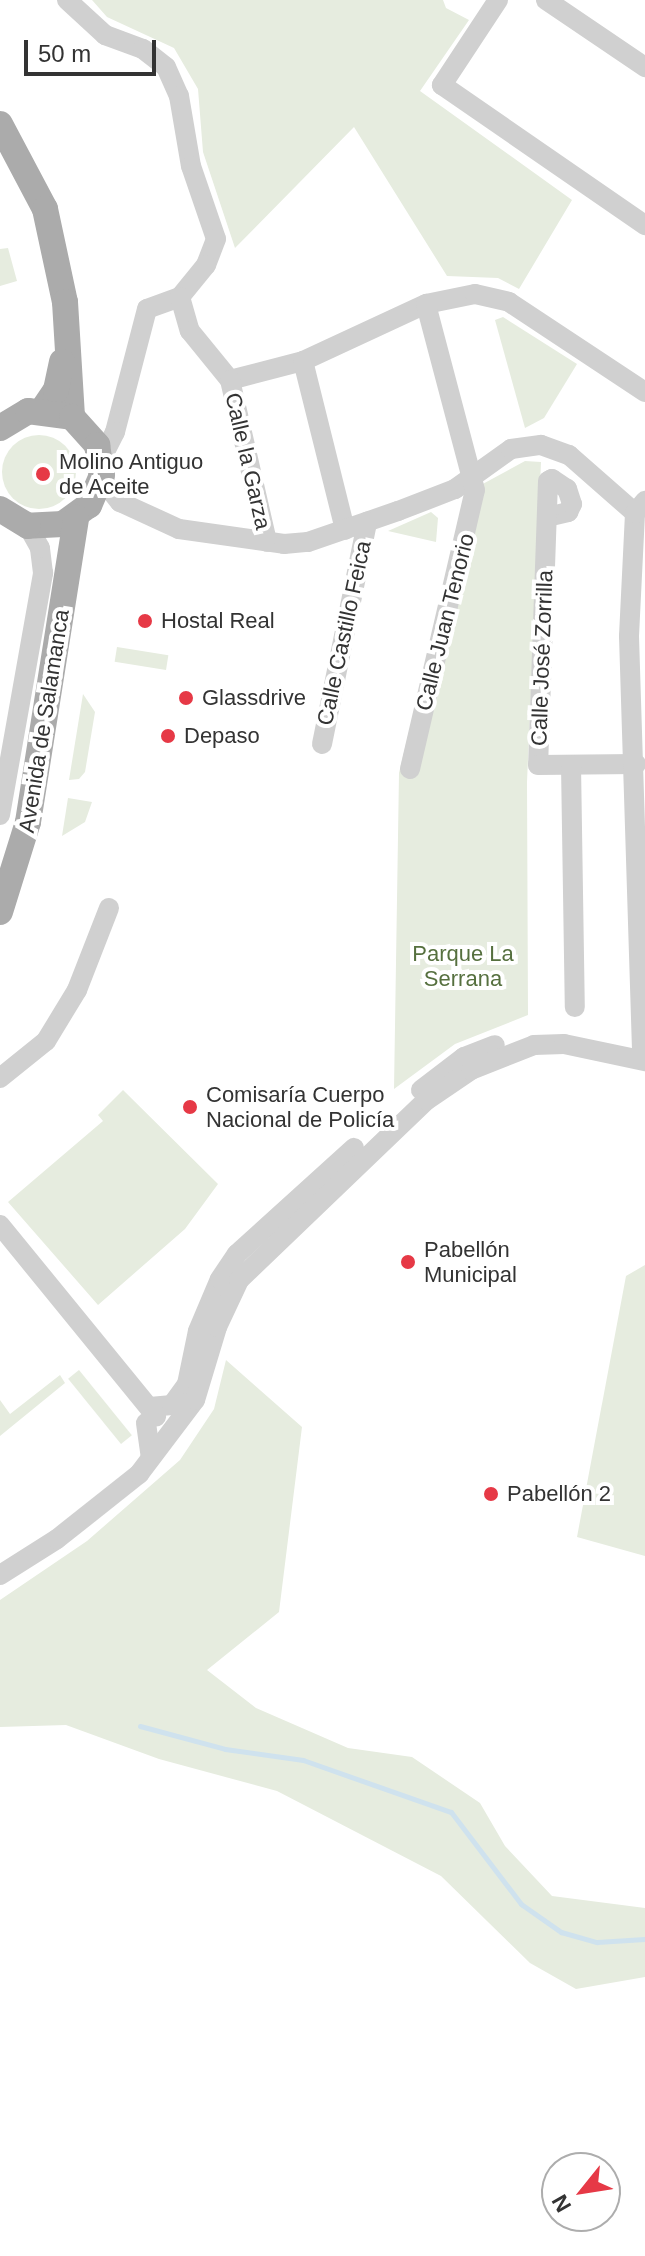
<!DOCTYPE html>
<html>
<head>
<meta charset="utf-8">
<style>
  body { margin:0 }
  #map { position:relative; width:645px; height:2256px; overflow:hidden; background:#fff; font-family:Helvetica,sans-serif }
  div>[style] { position:absolute }
  [style*='--x'] { left:calc(var(--x)*1px); top:calc(var(--y)*1px); width:calc(var(--w)*1px); rotate:calc(var(--a)*1deg) }
  .green>* { inset:0; background:#e6ecdf; transform-origin:0 0 }
  .round { border-radius:50% }
  .stream>* { height:5px; margin:-2.5px; padding:0 2.5px; transform-origin:2.5px; border-radius:2.5px; background:#cfe2ee }
  .minor>* { height:20px; margin:-10px; padding:0 10px; transform-origin:10px; border-radius:10px; background:#d0d0d0 }
  .major>* { height:26px; margin:-13px; padding:0 13px; transform-origin:13px; border-radius:13px; background:#ababab }
  .dots>* { width:22px; height:22px; translate:-50% -50%; box-sizing:border-box; border:4px solid #fff; border-radius:50% }
  span { translate:-50% -50%; white-space:nowrap; text-align:center; line-height:1.15; -webkit-text-stroke:8px #fff; paint-order:stroke }
  .poi-label { font-size:22px; color:#333 }
  .left { translate:0 -50%; text-align:left }
  .street-label { font-size:22px; color:#333 }
  .park-label { font-size:22px; color:#56703f }
  .north { position:absolute; left:541px; top:2152px; width:80px; height:80px; box-sizing:border-box; background:#fff; border:2px solid #adadad; border-radius:50%; rotate:240deg; font-size:22px; font-weight:700; line-height:32px; text-align:center; color:#333 }
  .north::after { content:''; display:block; margin:auto; width:28px; height:36px; background:#e63946; clip-path:polygon(50% 0,100% 100%,50% 72%,0 100%) }
  .scale { position:absolute; left:24px; top:40px; width:132px; height:36px; box-sizing:border-box; border:4px solid #333; border-top:0; padding-left:10px; font-size:24px; line-height:28px; white-space:nowrap; color:#333; -webkit-text-stroke:6px #fff; paint-order:stroke }
</style>
</head>
<body>
<div id="map">
  <div class="green">
    <i style="clip-path:polygon(92px 0,443px 0,446px 8px,469px 20px,420px 91px,572px 200px,519px 289px,498px 278px,447px 276px,354px 127px,235px 248px,203px 152px,198px 89px,174px 48px,107px 17px)"></i>
    <i style="clip-path:polygon(8px 248px,17px 281px,0 286px,0 249px)"></i>
    <i style="clip-path:polygon(503px 317px,577px 364px,544px 418px,525px 428px,495px 320px)"></i>
    <i class="round" style="left:2px;top:435px;width:74px;height:74px"></i>
    <i style="clip-path:polygon(525px 461px,541px 462px,527px 782px,528px 1015px,455px 1044px,394px 1089px,399px 773px,458px 528px,479px 486px)"></i>
    <i style="clip-path:polygon(431px 512px,438px 518px,436px 542px,388px 531px)"></i>
    <i style="left:117px;top:647px;width:52px;height:15px;rotate:9deg"></i>
    <i style="clip-path:polygon(83px 694px,95px 712px,85px 772px,79px 779px,69px 780px)"></i>
    <i style="clip-path:polygon(68px 798px,92px 802px,85px 822px,62px 836px)"></i>
    <i style="clip-path:polygon(123px 1090px,218px 1184px,185px 1229px,98px 1305px,8px 1202px,103px 1121px,98px 1115px)"></i>
    <i style="clip-path:polygon(645px 1265px,645px 1556px,577px 1537px,626px 1276px)"></i>
    <i style="clip-path:polygon(226px 1360px,302px 1427px,279px 1612px,207px 1670px,256px 1708px,348px 1748px,412px 1757px,480px 1803px,505px 1846px,552px 1896px,645px 1908px,645px 1977px,576px 1989px,530px 1963px,441px 1876px,277px 1791px,159px 1759px,66px 1725px,0 1727px,0 1600px,87px 1541px,180px 1460px,214px 1409px)"></i>
    <i style="left:79px;top:1370px;width:84px;height:14px;rotate:51deg"></i>
    <i style="clip-path:polygon(60px 1375px,65px 1383px,0 1436px,0 1400px,10px 1414px)"></i>
  </div>
  <div class="stream">
    <i style="--x:140;--y:1726;--w:88;--a:15.1"></i>
    <i style="--x:225;--y:1749;--w:79;--a:8"></i>
    <i style="--x:303;--y:1760;--w:157;--a:19.4"></i>
    <i style="--x:451;--y:1812;--w:116;--a:52.7"></i>
    <i style="--x:521;--y:1904;--w:49;--a:35"></i>
    <i style="--x:561;--y:1932;--w:37;--a:16"></i>
    <i style="--x:597;--y:1942;--w:48;--a:-3.6"></i>
  </div>
  <div class="minor">
    <i style="--x:67;--y:0;--w:52;--a:42.6"></i>
    <i style="--x:105;--y:35;--w:40;--a:20.2"></i>
    <i style="--x:143;--y:49;--w:29;--a:38"></i>
    <i style="--x:166;--y:67;--w:32;--a:66"></i>
    <i style="--x:179;--y:96;--w:71;--a:80.3"></i>
    <i style="--x:191;--y:166;--w:77;--a:71.1"></i>
    <i style="--x:216;--y:239;--w:28;--a:111"></i>
    <i style="--x:206;--y:265;--w:41;--a:129.1"></i>
    <i style="--x:180;--y:297;--w:35;--a:160"></i>
    <i style="--x:147;--y:309;--w:127;--a:104.6"></i>
    <i style="--x:115;--y:432;--w:31;--a:117"></i>
    <i style="--x:498;--y:0;--w:102;--a:123.4"></i>
    <i style="--x:442;--y:85;--w:247;--a:34.6"></i>
    <i style="--x:546;--y:0;--w:120;--a:34.1"></i>
    <i style="--x:180;--y:297;--w:35;--a:74"></i>
    <i style="--x:190;--y:331;--w:63;--a:50.8"></i>
    <i style="--x:230;--y:380;--w:75;--a:-14.6"></i>
    <i style="--x:303;--y:361;--w:136;--a:-24.9"></i>
    <i style="--x:426;--y:304;--w:50;--a:-11.5"></i>
    <i style="--x:475;--y:294;--w:35;--a:13"></i>
    <i style="--x:509;--y:302;--w:163;--a:33.5"></i>
    <i style="--x:303;--y:361;--w:174;--a:76"></i>
    <i style="--x:230;--y:380;--w:166;--a:77.1"></i>
    <i style="--x:101;--y:478;--w:31;--a:52"></i>
    <i style="--x:120;--y:502;--w:65;--a:24.6"></i>
    <i style="--x:179;--y:529;--w:106;--a:8.1"></i>
    <i style="--x:284;--y:544;--w:24;--a:-5"></i>
    <i style="--x:308;--y:542;--w:95;--a:-19"></i>
    <i style="--x:398;--y:511;--w:61;--a:-21.1"></i>
    <i style="--x:455;--y:489;--w:69;--a:-35.5"></i>
    <i style="--x:511;--y:449;--w:30;--a:-8"></i>
    <i style="--x:541;--y:445;--w:30;--a:20"></i>
    <i style="--x:569;--y:455;--w:88;--a:41.3"></i>
    <i style="--x:547;--y:517;--w:22;--a:-13"></i>
    <i style="--x:568;--y:512;--w:9;--a:-63"></i>
    <i style="--x:572;--y:504;--w:16;--a:-108"></i>
    <i style="--x:567;--y:489;--w:18;--a:-146"></i>
    <i style="--x:552;--y:479;--w:4;--a:153"></i>
    <i style="--x:548;--y:481;--w:284;--a:92"></i>
    <i style="--x:538;--y:765;--w:98;--a:-0.6"></i>
    <i style="--x:322;--y:744;--w:227;--a:-78.5"></i>
    <i style="--x:571;--y:765;--w:242;--a:89.1"></i>
    <i style="--x:410;--y:769;--w:286;--a:-76.9"></i>
    <i style="--x:475;--y:490;--w:192;--a:-104.8"></i>
    <i style="--x:0;--y:815;--w:246;--a:-79.9"></i>
    <i style="--x:43;--y:573;--w:25;--a:-97"></i>
    <i style="--x:40;--y:548;--w:25;--a:-119"></i>
    <i style="--x:642;--y:1050;--w:414;--a:-91.8"></i>
    <i style="--x:629;--y:636;--w:123;--a:-87.2"></i>
    <i style="--x:635;--y:513;--w:16;--a:-50"></i>
    <i style="--x:0;--y:1078;--w:59;--a:-38.8"></i>
    <i style="--x:46;--y:1041;--w:60;--a:-58.7"></i>
    <i style="--x:77;--y:990;--w:88;--a:-68.7"></i>
    <i style="--x:421;--y:1090;--w:54;--a:-37.5"></i>
    <i style="--x:464;--y:1057;--w:33;--a:-21"></i>
    <i style="--x:0;--y:1225;--w:247;--a:50.8"></i>
    <i style="--x:150;--y:1407;--w:22;--a:-5"></i>
    <i style="--x:172;--y:1405;--w:26;--a:-54"></i>
    <i style="--x:187;--y:1384;--w:54;--a:-78.3"></i>
    <i style="--x:198;--y:1331;--w:56;--a:-67.1"></i>
    <i style="--x:220;--y:1279;--w:30;--a:-56"></i>
    <i style="--x:237;--y:1254;--w:158;--a:-42.2"></i>
    <i style="--x:146;--y:1423;--w:34;--a:82"></i>
    <i style="--x:0;--y:1575;--w:67;--a:-32.3"></i>
    <i style="--x:57;--y:1539;--w:105;--a:-38.4"></i>
    <i style="--x:139;--y:1474;--w:93;--a:-52.9"></i>
    <i style="--x:195;--y:1400;--w:76;--a:-73.2"></i>
    <i style="--x:217;--y:1327;--w:52;--a:-64.9"></i>
    <i style="--x:239;--y:1280;--w:260;--a:-43.8"></i>
    <i style="--x:427;--y:1100;--w:53;--a:-34.3"></i>
    <i style="--x:471;--y:1070;--w:68;--a:-21.6"></i>
    <i style="--x:534;--y:1045;--w:30;--a:-2"></i>
    <i style="--x:564;--y:1044;--w:83;--a:11.9"></i>
  </div>
  <div class="major">
    <i style="--x:0;--y:124;--w:96;--a:62.1"></i>
    <i style="--x:45;--y:209;--w:95;--a:77.9"></i>
    <i style="--x:65;--y:302;--w:115;--a:86.5"></i>
    <i style="--x:43;--y:409;--w:23;--a:-56"></i>
    <i style="--x:56;--y:390;--w:29;--a:-78"></i>
    <i style="--x:0;--y:428;--w:33;--a:-31"></i>
    <i style="--x:28;--y:411;--w:44;--a:7.8"></i>
    <i style="--x:72;--y:417;--w:38;--a:48"></i>
    <i style="--x:97;--y:445;--w:30;--a:81"></i>
    <i style="--x:102;--y:475;--w:33;--a:113"></i>
    <i style="--x:89;--y:505;--w:32;--a:144"></i>
    <i style="--x:63;--y:524;--w:35;--a:177"></i>
    <i style="--x:28;--y:526;--w:33;--a:-149"></i>
    <i style="--x:0;--y:912;--w:94;--a:-72.7"></i>
    <i style="--x:28;--y:822;--w:308;--a:-81"></i>
  </div>
  <div class="dots">
    <i style="left:43px;top:474px;background:#e63946"></i>
    <i style="left:145px;top:621px;background:#e63946"></i>
    <i style="left:186px;top:698px;background:#e63946"></i>
    <i style="left:168px;top:736px;background:#e63946"></i>
    <i style="left:190px;top:1107px;background:#e63946"></i>
    <i style="left:408px;top:1262px;background:#e63946"></i>
    <i style="left:491px;top:1494px;background:#e63946"></i>
  </div>
  <div class="poi-label">
    <span class="left" style="left:59px;top:474px">Molino Antiguo<br>de Aceite</span>
    <span class="left" style="left:161px;top:621px">Hostal Real</span>
    <span class="left" style="left:202px;top:698px">Glassdrive</span>
    <span class="left" style="left:184px;top:736px">Depaso</span>
    <span class="left" style="left:206px;top:1107px">Comisaría Cuerpo<br>Nacional de Policía</span>
    <span class="left" style="left:424px;top:1262px">Pabellón<br>Municipal</span>
    <span class="left" style="left:507px;top:1494px">Pabellón 2</span>
  </div>
  <div class="street-label">
    <span style="left:248px;top:461px;rotate:77deg">Calle la Garza</span>
    <span style="left:445px;top:622px;rotate:-76deg">Calle Juan Tenorio</span>
    <span style="left:344px;top:633px;rotate:-78deg">Calle Castillo Feica</span>
    <span style="left:542px;top:658px;rotate:-88deg">Calle José Zorrilla</span>
    <span style="left:44px;top:721px;rotate:-81deg">Avenida de Salamanca</span>
  </div>
  <div class="park-label">
    <span style="left:463px;top:966px">Parque La<br>Serrana</span>
  </div>
  <div class="north">N</div>
  <div class="scale">50 m</div>
</div>
</body>
</html>
